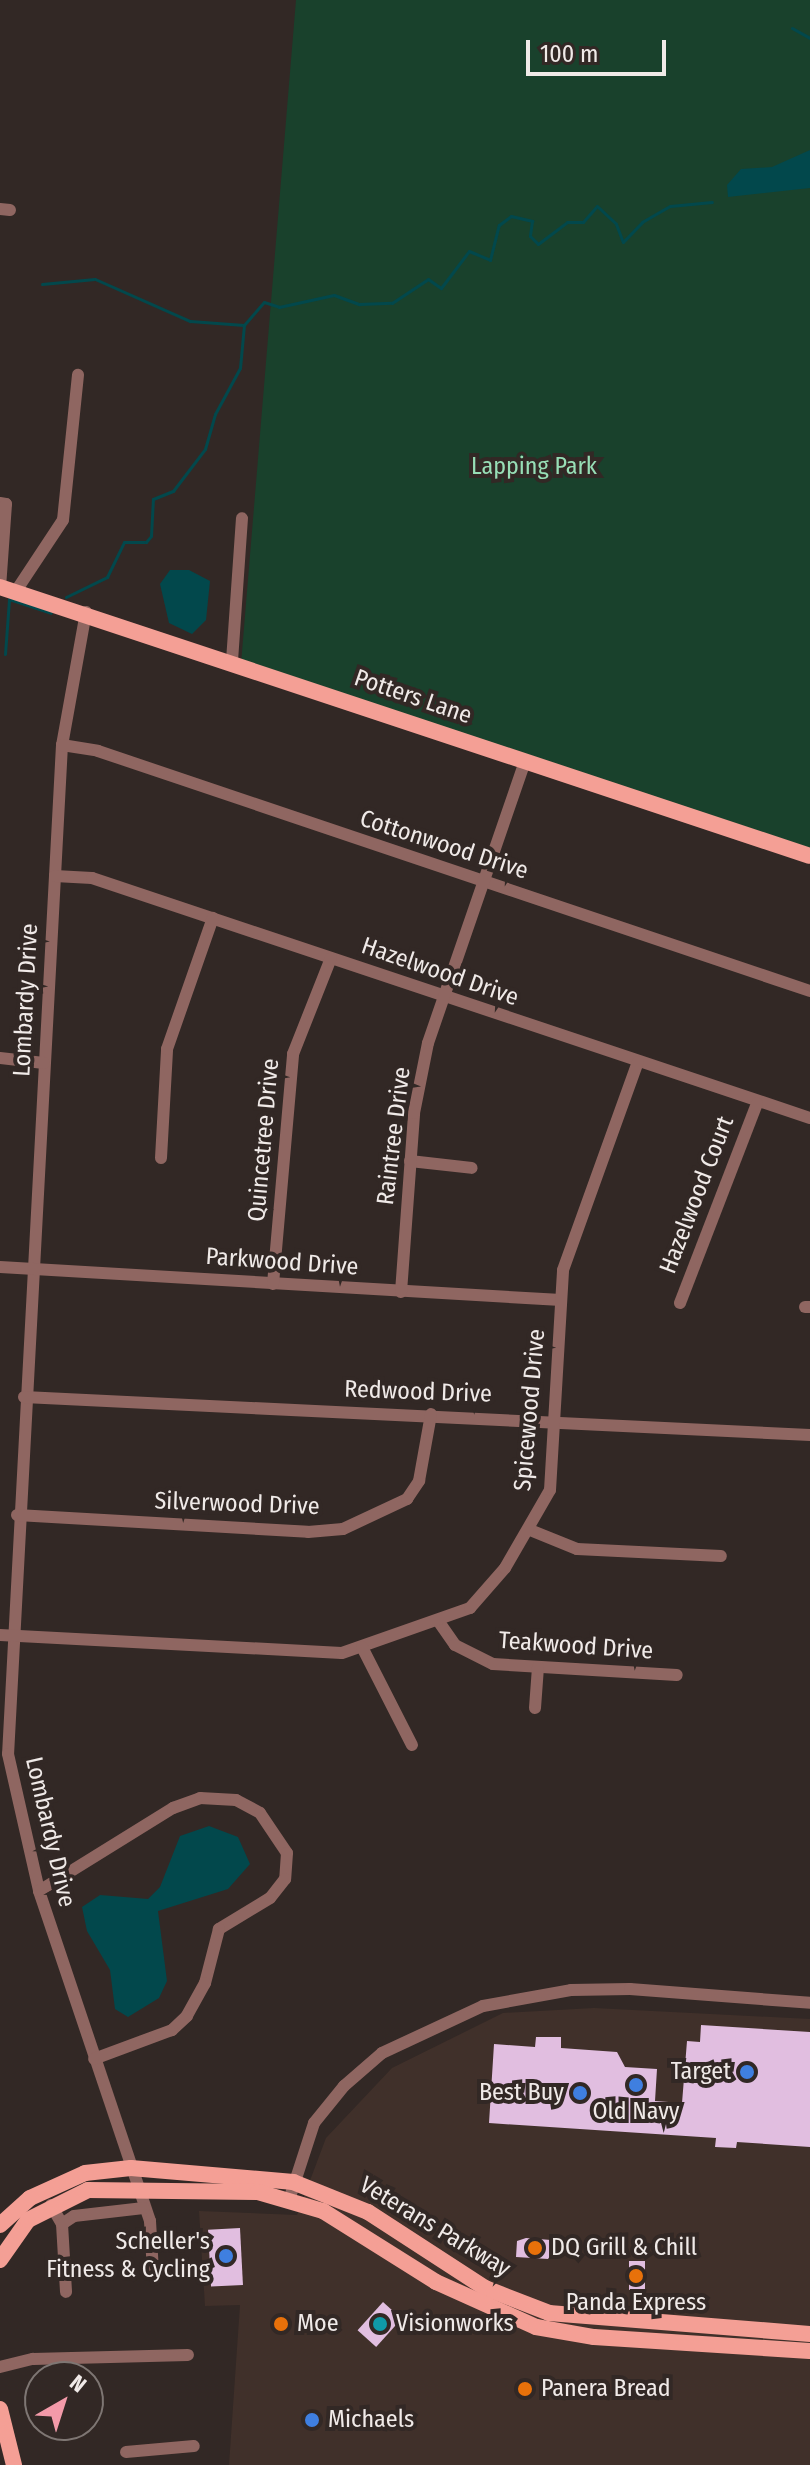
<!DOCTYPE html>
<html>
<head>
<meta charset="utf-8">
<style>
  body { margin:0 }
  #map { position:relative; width:810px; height:2465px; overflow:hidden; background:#322825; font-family:"Fira Sans Condensed",sans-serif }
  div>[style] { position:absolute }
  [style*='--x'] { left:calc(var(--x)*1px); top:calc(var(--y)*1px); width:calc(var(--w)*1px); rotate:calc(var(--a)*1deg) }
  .built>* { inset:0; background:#40302a }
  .green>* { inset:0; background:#19412c }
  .water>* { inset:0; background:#02484c }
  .stream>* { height:3px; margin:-1.5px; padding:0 1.5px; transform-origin:1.5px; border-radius:1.5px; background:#02484c }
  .building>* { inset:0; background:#e1bee0; transform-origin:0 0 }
  .minor>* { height:12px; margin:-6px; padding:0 6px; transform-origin:6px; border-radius:6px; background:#8f6661 }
  .major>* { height:16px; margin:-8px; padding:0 8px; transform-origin:8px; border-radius:8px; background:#f49f95 }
  .dots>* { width:22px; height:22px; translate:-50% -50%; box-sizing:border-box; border:4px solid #322825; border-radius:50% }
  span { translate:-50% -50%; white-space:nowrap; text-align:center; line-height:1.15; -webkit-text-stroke:8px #322825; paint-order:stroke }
  .park-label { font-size:24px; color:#97deb6 }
  .street-label { font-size:24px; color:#f0eae8 }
  .poi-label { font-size:24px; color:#f0eae8 }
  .right { translate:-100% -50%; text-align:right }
  .left { translate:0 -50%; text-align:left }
  .north { position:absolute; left:24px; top:2361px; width:80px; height:80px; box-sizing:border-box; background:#322825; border:2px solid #7e7673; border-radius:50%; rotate:39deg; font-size:22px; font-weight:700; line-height:32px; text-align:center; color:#f0eae8 }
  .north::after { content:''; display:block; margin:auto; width:28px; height:36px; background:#f39aa9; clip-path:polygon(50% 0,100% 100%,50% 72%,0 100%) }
  .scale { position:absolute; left:526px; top:40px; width:140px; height:36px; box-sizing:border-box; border:4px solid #f0eae8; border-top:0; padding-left:10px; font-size:24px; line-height:28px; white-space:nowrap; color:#f0eae8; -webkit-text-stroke:6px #322825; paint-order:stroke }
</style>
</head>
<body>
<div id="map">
  <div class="built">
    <i style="clip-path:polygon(594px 2008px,810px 2019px,810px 2465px,229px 2465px,240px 2305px,205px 2306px,199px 2211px,297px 2215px,326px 2138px,392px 2068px,503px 2013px)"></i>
  </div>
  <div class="green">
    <i style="clip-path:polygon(296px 0,810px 0,810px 851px,241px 664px)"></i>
  </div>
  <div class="water">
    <i style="clip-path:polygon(810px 150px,810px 188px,728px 197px,727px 185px,741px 169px,772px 167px)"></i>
    <i style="clip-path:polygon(170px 570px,189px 570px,210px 581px,206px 620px,192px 634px,169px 623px,160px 584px)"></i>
    <i style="clip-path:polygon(209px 1826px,238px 1837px,250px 1864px,228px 1889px,158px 1911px,167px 1981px,159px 1998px,128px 2017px,115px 2009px,110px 1970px,87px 1931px,82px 1907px,100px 1895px,148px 1899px,160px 1887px,180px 1836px)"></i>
  </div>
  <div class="stream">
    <i style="--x:792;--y:28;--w:21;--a:29"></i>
    <i style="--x:42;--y:284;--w:53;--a:-5.4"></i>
    <i style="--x:95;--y:279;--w:104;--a:23.9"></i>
    <i style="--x:190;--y:321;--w:54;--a:4.2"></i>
    <i style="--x:66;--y:597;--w:46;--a:-26"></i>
    <i style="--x:107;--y:577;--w:39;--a:-64"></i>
    <i style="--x:124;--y:542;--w:22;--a:0"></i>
    <i style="--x:146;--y:542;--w:8;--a:-50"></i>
    <i style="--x:151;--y:536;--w:37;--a:-87"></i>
    <i style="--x:153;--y:499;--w:22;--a:-22"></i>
    <i style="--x:173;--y:491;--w:53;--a:-52.7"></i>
    <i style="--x:205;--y:449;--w:36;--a:-74"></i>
    <i style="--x:215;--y:414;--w:52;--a:-61.5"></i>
    <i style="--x:240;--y:368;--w:43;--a:-84.7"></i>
    <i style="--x:244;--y:325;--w:30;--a:-49"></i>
    <i style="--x:264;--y:302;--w:16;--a:18"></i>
    <i style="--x:279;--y:307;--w:56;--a:-12.3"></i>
    <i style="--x:334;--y:295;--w:27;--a:20"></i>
    <i style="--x:359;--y:304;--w:33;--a:-2"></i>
    <i style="--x:392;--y:303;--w:43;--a:-33.7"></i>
    <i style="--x:428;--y:279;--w:16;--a:35"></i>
    <i style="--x:441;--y:288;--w:46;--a:-52.9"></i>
    <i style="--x:469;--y:251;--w:23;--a:23"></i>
    <i style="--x:490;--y:260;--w:36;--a:-76"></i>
    <i style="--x:499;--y:225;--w:15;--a:-37"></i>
    <i style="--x:511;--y:216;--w:22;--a:13"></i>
    <i style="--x:532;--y:221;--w:15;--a:98"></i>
    <i style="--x:530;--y:236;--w:11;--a:45"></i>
    <i style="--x:538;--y:244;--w:36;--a:-37"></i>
    <i style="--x:567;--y:222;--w:16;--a:0"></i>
    <i style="--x:583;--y:222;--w:21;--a:-49"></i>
    <i style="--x:597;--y:206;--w:26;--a:43"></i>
    <i style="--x:616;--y:224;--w:19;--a:69"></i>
    <i style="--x:623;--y:242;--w:28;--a:-46"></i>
    <i style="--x:642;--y:222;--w:32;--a:-30"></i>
    <i style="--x:670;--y:206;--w:42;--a:-5.4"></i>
    <i style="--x:5;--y:654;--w:55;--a:-85.8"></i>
    <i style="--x:9;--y:599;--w:44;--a:18.4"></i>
  </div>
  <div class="building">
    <i style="clip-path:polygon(701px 2025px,810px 2032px,810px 2147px,737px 2142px,736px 2148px,715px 2147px,716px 2138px,489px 2123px,494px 2044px,535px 2047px,536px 2037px,561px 2037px,561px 2048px,617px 2052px,625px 2067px,657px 2069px,655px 2101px,682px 2103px,687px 2041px,700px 2042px)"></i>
    <i style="left:240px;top:2228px;width:57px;height:32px;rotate:87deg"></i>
    <i style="clip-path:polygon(526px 2238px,551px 2240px,553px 2252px,548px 2259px,516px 2257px,517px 2241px)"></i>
    <i style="left:629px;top:2261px;width:16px;height:29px"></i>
    <i style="left:383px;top:2302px;width:25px;height:38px;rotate:42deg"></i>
  </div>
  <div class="minor">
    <i style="--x:0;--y:209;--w:10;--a:6"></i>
    <i style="--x:0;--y:503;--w:6;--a:9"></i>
    <i style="--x:6;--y:504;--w:83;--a:94.1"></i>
    <i style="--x:16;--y:591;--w:85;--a:-56.5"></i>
    <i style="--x:63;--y:520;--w:146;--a:-84.1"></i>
    <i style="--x:86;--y:612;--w:135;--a:100.2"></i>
    <i style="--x:62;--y:745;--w:1010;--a:93.06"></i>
    <i style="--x:8;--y:1754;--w:140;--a:77.2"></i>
    <i style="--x:39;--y:1891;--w:348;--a:71.4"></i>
    <i style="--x:150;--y:2221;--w:50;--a:86.6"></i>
    <i style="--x:232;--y:661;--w:143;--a:-86"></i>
    <i style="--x:62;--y:745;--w:36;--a:9"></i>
    <i style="--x:98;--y:751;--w:751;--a:18.63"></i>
    <i style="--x:55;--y:876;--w:37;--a:3"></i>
    <i style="--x:92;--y:878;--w:757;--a:18.48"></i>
    <i style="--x:0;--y:1058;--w:44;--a:6.5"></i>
    <i style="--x:161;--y:1158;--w:109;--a:-86.8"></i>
    <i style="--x:167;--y:1049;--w:139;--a:-70.7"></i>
    <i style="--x:410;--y:1161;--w:62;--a:6.4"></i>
    <i style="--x:0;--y:1267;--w:562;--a:3.37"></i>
    <i style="--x:273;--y:1284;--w:231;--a:-85"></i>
    <i style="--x:293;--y:1054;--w:103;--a:-68.4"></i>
    <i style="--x:401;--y:1292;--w:179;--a:-85.8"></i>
    <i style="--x:414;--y:1113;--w:71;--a:-78.7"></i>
    <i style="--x:428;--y:1043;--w:298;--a:-71"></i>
    <i style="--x:680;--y:1303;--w:214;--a:-68.9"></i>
    <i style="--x:805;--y:1307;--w:5;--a:0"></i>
    <i style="--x:24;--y:1397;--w:787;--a:2.77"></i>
    <i style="--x:17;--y:1515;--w:291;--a:3.3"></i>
    <i style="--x:308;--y:1532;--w:35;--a:-5"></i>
    <i style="--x:343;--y:1529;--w:71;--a:-25.1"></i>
    <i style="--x:407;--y:1499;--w:22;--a:-56"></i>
    <i style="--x:419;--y:1481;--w:68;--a:-79.8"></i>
    <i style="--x:530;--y:1530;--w:51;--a:22"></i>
    <i style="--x:577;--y:1549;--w:144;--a:2.8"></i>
    <i style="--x:439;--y:1622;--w:28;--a:55"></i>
    <i style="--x:455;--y:1645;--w:42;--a:26.6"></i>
    <i style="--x:493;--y:1664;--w:184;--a:3.4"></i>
    <i style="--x:0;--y:1635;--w:342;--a:3"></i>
    <i style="--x:342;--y:1653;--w:136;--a:-19.4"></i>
    <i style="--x:470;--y:1608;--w:53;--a:-48.8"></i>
    <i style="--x:505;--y:1568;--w:90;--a:-60"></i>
    <i style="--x:550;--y:1490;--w:220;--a:-86.6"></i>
    <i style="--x:563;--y:1270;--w:221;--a:-70.2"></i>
    <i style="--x:362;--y:1647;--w:110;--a:63"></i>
    <i style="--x:535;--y:1708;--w:41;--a:-85.8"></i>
    <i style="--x:39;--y:1891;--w:158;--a:-31.8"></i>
    <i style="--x:173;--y:1808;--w:29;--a:-20"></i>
    <i style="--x:200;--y:1798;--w:36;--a:3"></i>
    <i style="--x:236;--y:1800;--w:27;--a:28"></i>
    <i style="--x:260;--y:1813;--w:48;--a:56"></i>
    <i style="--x:287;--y:1853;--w:26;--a:94"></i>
    <i style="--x:285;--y:1879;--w:24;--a:128"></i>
    <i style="--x:270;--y:1898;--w:60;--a:148.7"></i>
    <i style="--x:219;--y:1929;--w:56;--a:104.5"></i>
    <i style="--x:205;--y:1983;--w:38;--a:119"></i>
    <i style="--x:187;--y:2016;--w:21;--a:137"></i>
    <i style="--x:172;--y:2030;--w:83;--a:159.6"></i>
    <i style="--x:290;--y:2197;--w:78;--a:-72"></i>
    <i style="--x:314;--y:2123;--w:48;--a:-51"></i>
    <i style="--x:344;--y:2086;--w:50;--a:-41"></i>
    <i style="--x:382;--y:2053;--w:111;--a:-25"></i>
    <i style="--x:483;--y:2006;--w:89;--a:-10.3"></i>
    <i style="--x:571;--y:1990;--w:59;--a:-1"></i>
    <i style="--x:630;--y:1989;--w:181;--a:4.4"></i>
    <i style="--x:51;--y:2205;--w:22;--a:60"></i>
    <i style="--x:62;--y:2224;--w:68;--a:86.6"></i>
    <i style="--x:62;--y:2224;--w:14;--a:-34"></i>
    <i style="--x:74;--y:2216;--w:70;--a:-6.5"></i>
    <i style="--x:0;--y:2367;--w:34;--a:-14"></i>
    <i style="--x:33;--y:2359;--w:155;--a:-1.5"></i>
    <i style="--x:126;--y:2452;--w:68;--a:-5"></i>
  </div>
  <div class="major">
    <i style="--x:0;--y:587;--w:853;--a:18.37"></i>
    <i style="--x:0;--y:2225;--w:40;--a:-42"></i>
    <i style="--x:30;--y:2198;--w:60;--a:-24.4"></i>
    <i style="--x:85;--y:2173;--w:46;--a:-6.2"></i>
    <i style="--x:131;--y:2168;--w:163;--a:4.9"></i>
    <i style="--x:293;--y:2182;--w:81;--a:21.8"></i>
    <i style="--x:368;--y:2212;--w:140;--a:33"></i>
    <i style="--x:485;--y:2288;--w:69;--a:21.3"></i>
    <i style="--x:549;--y:2313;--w:262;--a:4.6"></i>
    <i style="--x:0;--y:2260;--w:49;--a:-55"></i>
    <i style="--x:28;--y:2220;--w:67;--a:-26.6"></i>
    <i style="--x:88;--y:2190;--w:170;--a:0.7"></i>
    <i style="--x:258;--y:2192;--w:68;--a:16.3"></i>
    <i style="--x:323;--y:2211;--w:133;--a:32.1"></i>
    <i style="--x:436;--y:2282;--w:110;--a:24.2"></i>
    <i style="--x:536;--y:2327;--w:59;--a:9.8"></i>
    <i style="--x:594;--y:2337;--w:216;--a:3.7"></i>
    <i style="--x:0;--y:2409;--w:58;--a:76"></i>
  </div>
  <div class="dots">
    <i style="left:747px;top:2072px;background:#3f7fe0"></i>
    <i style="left:636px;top:2085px;background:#3f7fe0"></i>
    <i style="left:580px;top:2093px;background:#3f7fe0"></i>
    <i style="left:535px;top:2248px;background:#e8710a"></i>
    <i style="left:226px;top:2256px;background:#3f7fe0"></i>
    <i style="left:636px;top:2276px;background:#e8710a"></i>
    <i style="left:281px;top:2324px;background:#e8710a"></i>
    <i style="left:380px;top:2324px;background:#0f9aa8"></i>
    <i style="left:525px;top:2389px;background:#e8710a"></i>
    <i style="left:312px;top:2420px;background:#3f7fe0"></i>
  </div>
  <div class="park-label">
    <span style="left:534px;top:467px">Lapping Park</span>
  </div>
  <div class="street-label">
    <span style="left:413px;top:697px;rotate:19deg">Potters Lane</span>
    <span style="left:444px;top:845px;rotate:18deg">Cottonwood Drive</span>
    <span style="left:440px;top:972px;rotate:19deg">Hazelwood Drive</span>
    <span style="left:26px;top:1000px;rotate:-87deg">Lombardy Drive</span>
    <span style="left:394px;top:1136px;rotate:-83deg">Raintree Drive</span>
    <span style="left:264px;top:1140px;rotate:-85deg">Quincetree Drive</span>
    <span style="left:697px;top:1195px;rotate:-69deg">Hazelwood Court</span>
    <span style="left:282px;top:1262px;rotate:4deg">Parkwood Drive</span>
    <span style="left:418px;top:1392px;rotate:2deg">Redwood Drive</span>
    <span style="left:530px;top:1410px;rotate:-85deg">Spicewood Drive</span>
    <span style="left:237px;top:1504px;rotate:2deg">Silverwood Drive</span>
    <span style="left:576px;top:1646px;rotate:4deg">Teakwood Drive</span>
    <span style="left:50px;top:1832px;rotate:77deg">Lombardy Drive</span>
    <span style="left:435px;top:2227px;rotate:31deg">Veterans Parkway</span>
  </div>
  <div class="poi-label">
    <span class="right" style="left:731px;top:2072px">Target</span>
    <span class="right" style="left:564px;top:2093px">Best Buy</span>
    <span style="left:636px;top:2112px">Old Navy</span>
    <span class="right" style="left:210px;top:2256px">Scheller's<br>Fitness &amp; Cycling</span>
    <span class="left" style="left:551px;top:2248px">DQ Grill &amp; Chill</span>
    <span style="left:636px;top:2303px">Panda Express</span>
    <span class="left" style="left:297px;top:2324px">Moe</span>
    <span class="left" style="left:396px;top:2324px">Visionworks</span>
    <span class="left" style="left:541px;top:2389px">Panera Bread</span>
    <span class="left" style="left:328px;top:2420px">Michaels</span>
  </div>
  <div class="north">N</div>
  <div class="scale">100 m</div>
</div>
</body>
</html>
